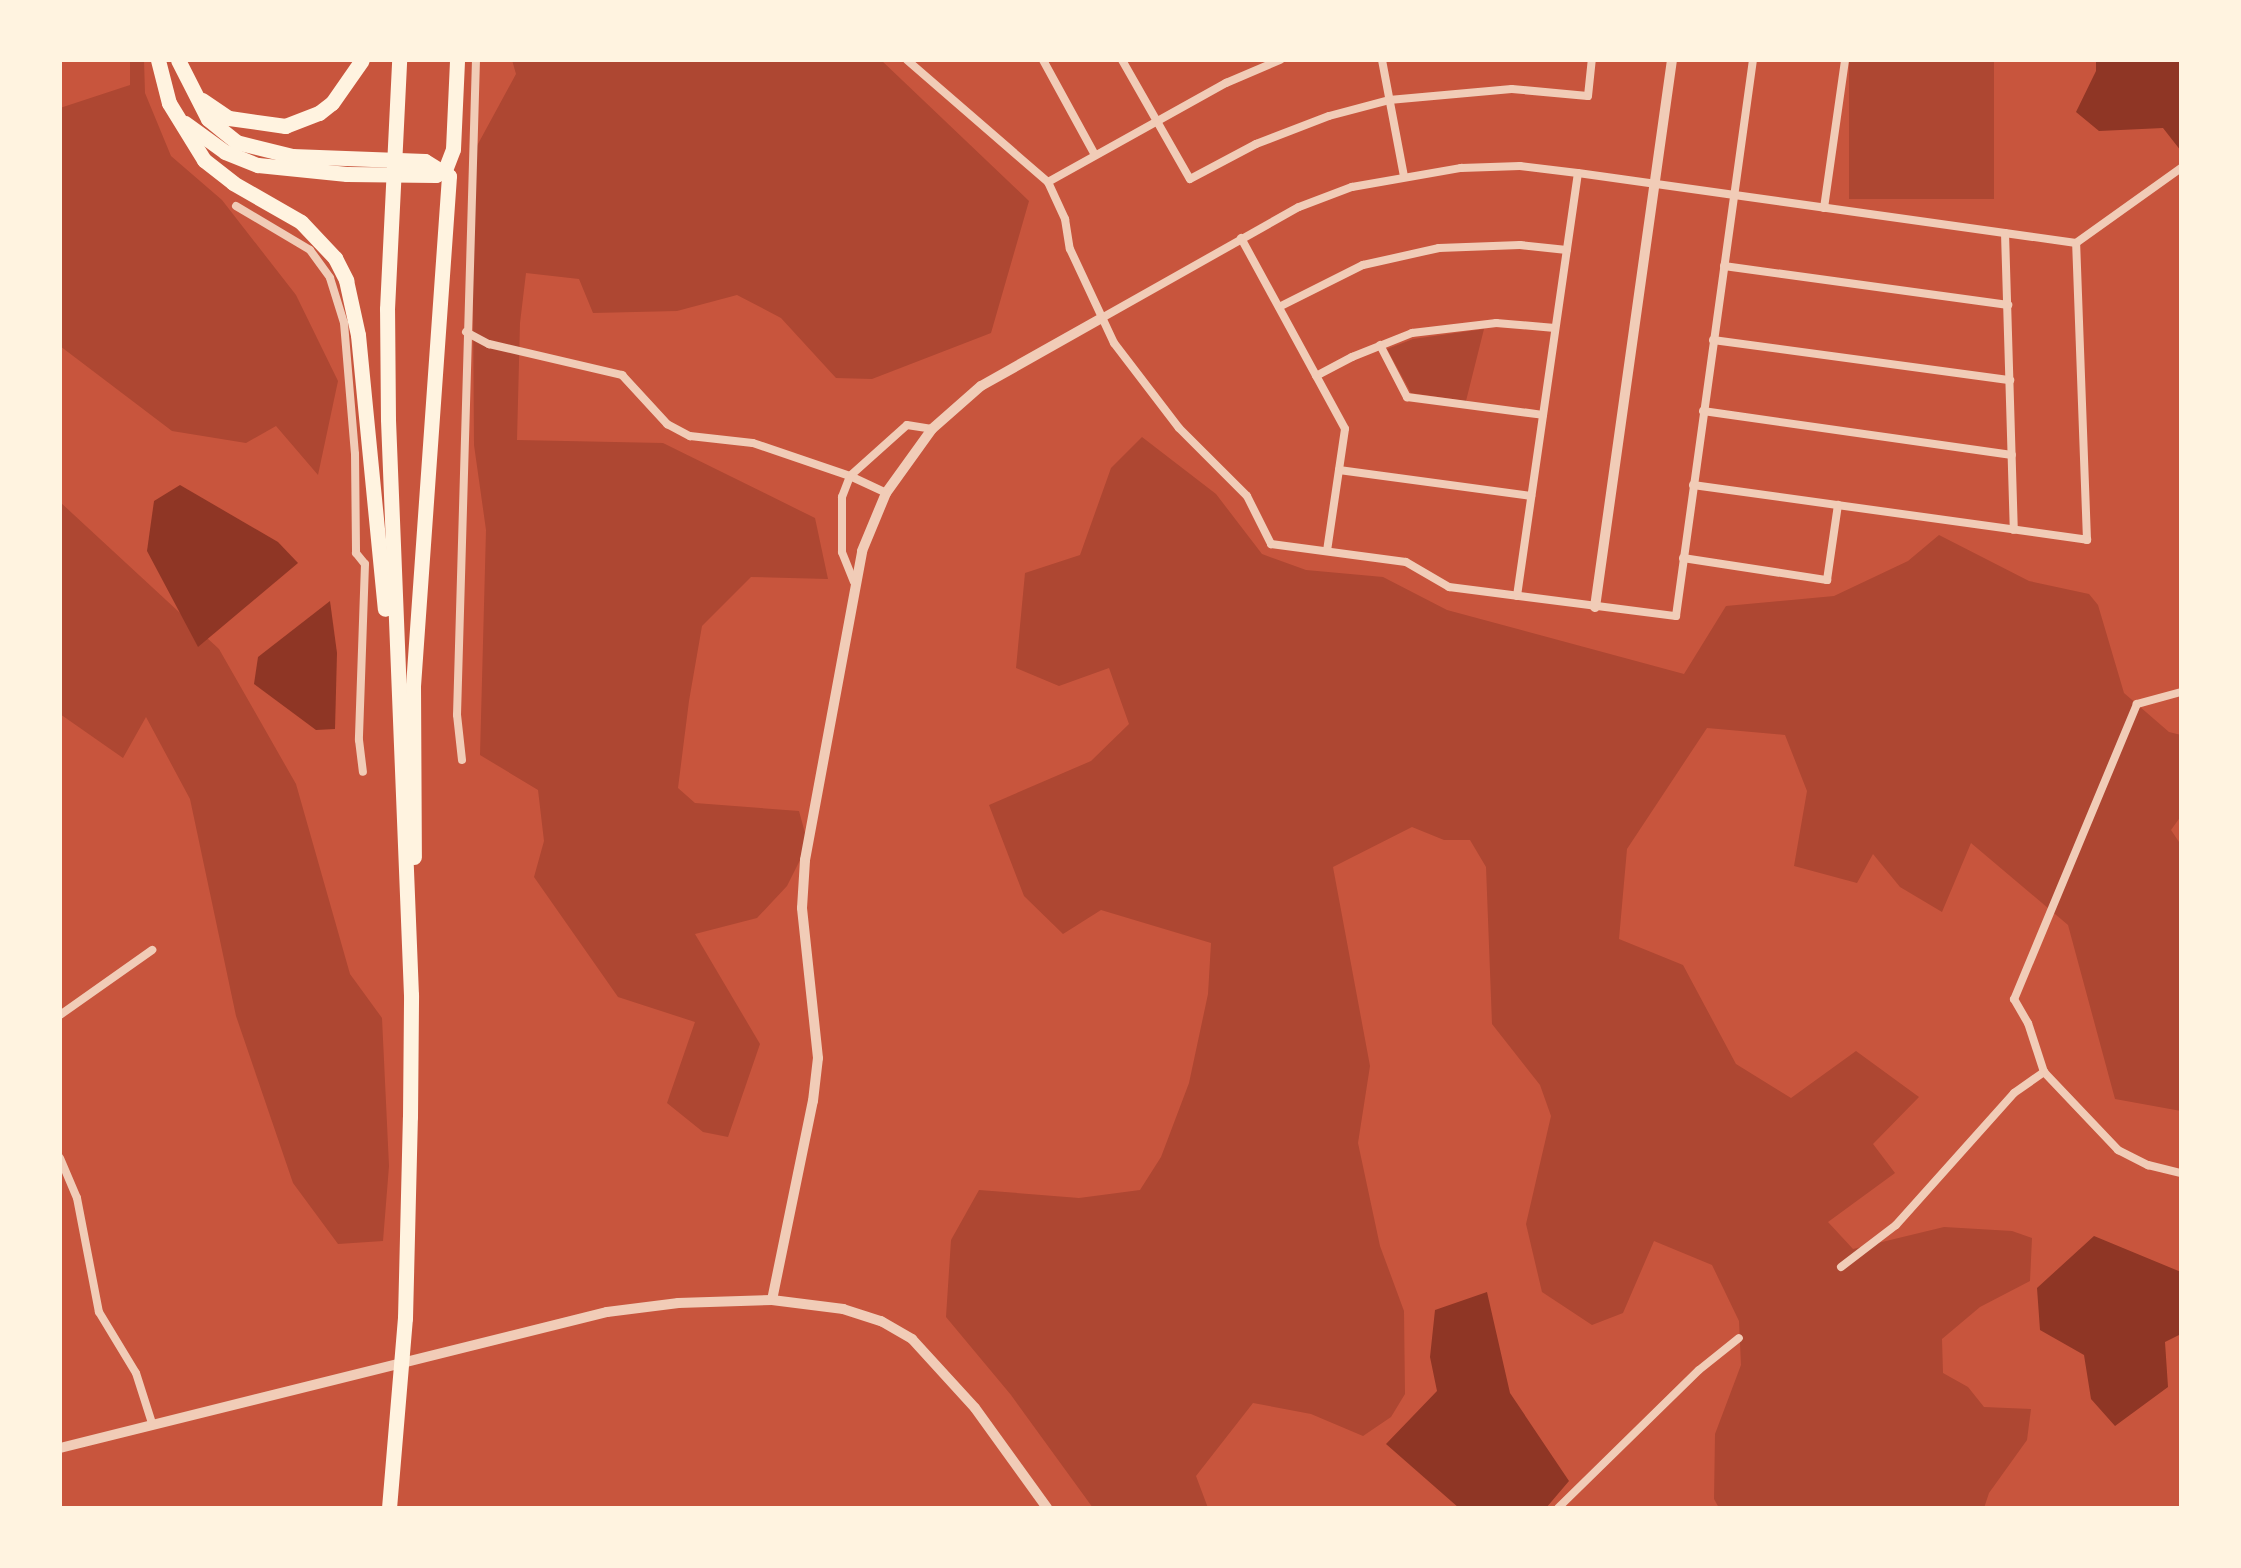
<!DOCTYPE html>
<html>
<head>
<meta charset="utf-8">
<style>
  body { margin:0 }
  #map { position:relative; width:2241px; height:1568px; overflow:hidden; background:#c8553d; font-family:"Nunito Sans",sans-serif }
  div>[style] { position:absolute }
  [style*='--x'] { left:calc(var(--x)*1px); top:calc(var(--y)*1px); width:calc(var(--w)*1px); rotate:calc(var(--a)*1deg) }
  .green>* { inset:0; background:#ae4732; transform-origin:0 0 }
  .water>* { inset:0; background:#8f3625 }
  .minor>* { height:8px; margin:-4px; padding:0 4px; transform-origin:4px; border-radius:4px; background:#f1ccb7 }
  .tertiary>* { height:10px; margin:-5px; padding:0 5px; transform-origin:5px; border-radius:5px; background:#f1ccb7 }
  .motorway>* { height:15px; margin:-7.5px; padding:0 7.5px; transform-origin:7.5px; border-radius:7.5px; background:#fff3e0 }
  span { translate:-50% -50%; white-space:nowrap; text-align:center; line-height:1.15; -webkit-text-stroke:10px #fff3e0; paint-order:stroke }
  .frame { position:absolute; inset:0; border:62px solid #fff3e0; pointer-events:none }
</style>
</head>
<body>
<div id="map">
  <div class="green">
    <i style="clip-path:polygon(130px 60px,144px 60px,145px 93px,171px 156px,222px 200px,296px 295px,338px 381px,318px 475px,276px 426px,246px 443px,172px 431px,60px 346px,60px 108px,130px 85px)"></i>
    <i style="clip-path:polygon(512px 60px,881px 60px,1029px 201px,991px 333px,872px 379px,836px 378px,781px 318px,737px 295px,677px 311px,593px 313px,579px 279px,526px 273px,520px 323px,517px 440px,663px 443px,815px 518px,828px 579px,751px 577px,702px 626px,689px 701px,678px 788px,695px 803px,799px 811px,808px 844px,787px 886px,757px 918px,695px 934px,760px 1044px,728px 1137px,703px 1132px,667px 1103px,695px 1022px,618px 997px,534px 877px,544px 841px,538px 790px,480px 755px,486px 530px,474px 445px,472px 155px,516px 74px)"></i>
    <i style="left:1849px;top:60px;width:145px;height:139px"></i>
    <i style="clip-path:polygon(1484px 329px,1466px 401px,1411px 393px,1387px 349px,1413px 339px)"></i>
    <i style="clip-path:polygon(1142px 437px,1216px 494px,1262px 554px,1306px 570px,1383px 577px,1447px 610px,1684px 674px,1726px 606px,1834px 596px,1908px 561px,1939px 535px,2029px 581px,2089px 594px,2098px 605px,2124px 693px,2169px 732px,2181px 735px,2181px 816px,2171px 830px,2181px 845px,2181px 1111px,2115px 1099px,2068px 925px,1971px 843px,1942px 912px,1900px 887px,1873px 854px,1857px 883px,1794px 866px,1807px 791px,1785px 735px,1707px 728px,1627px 849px,1619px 939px,1683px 965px,1736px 1064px,1791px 1098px,1856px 1051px,1919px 1097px,1873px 1144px,1895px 1173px,1828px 1222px,1853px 1249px,1944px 1227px,2012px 1231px,2032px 1238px,2030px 1281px,1980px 1307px,1942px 1339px,1943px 1373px,1968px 1387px,1984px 1407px,2031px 1409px,2027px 1440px,1989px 1493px,1984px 1508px,1719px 1508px,1714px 1499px,1715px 1434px,1741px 1365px,1739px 1321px,1712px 1265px,1654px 1241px,1623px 1313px,1592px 1325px,1542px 1292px,1526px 1224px,1551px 1116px,1540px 1085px,1492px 1024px,1486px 867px,1470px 840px,1444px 840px,1412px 827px,1333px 867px,1370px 1066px,1358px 1143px,1380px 1246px,1404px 1311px,1405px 1394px,1391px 1417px,1363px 1436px,1311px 1414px,1253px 1403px,1196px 1476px,1208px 1508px,1093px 1508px,1011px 1395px,946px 1317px,951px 1240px,979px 1190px,1079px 1198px,1140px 1190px,1161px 1157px,1189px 1083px,1208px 994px,1211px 943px,1101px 910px,1063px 934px,1024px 896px,989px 805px,1091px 761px,1129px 724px,1109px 668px,1059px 686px,1016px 668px,1025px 573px,1080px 555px,1111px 468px)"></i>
    <i style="clip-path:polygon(60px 502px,219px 649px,296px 784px,350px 974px,382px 1018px,389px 1166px,383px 1241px,338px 1244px,293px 1183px,236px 1016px,190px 799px,146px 717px,123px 758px,60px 714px)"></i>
  </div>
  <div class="water">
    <i style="clip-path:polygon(2096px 60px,2181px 60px,2181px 151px,2163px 128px,2099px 131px,2076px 112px,2096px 71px)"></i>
    <i style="clip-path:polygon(180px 485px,278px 542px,298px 563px,198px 647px,147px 551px,154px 501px)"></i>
    <i style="clip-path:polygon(330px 601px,337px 653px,335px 729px,316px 730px,254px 684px,258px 657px)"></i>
    <i style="clip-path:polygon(2094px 1236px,2181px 1272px,2181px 1334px,2165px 1342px,2168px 1387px,2115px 1426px,2091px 1399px,2084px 1355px,2040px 1330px,2037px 1288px)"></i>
    <i style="clip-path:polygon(1487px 1292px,1510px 1393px,1569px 1481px,1546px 1508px,1459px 1508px,1386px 1444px,1437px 1391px,1430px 1357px,1435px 1310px)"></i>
  </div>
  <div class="minor">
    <i style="--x:907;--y:60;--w:186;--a:40.9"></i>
    <i style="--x:1048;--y:182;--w:41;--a:65.3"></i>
    <i style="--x:1065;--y:219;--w:30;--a:81"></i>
    <i style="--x:1070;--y:249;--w:104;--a:64.9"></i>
    <i style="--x:1114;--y:343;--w:107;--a:52.6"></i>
    <i style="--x:1179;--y:428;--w:96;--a:45"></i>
    <i style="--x:1247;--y:496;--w:54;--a:63.4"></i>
    <i style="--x:1271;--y:544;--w:136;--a:7.6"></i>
    <i style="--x:1406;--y:562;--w:50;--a:30.2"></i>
    <i style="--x:1449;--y:587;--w:229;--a:7.3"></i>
    <i style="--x:1676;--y:616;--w:561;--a:-82.12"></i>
    <i style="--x:1043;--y:60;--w:108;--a:61.3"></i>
    <i style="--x:1122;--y:60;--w:137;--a:60.3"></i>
    <i style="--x:1190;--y:179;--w:75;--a:-27.9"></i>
    <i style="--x:1256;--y:144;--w:78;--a:-21"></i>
    <i style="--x:1329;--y:116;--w:62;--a:-14.9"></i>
    <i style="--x:1389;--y:100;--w:123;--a:-5.1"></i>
    <i style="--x:1512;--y:89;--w:76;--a:5.3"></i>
    <i style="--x:1588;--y:96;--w:36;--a:-84"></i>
    <i style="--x:1382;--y:60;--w:118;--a:79.3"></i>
    <i style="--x:1048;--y:182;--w:204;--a:-29.1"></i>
    <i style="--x:1226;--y:83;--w:59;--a:-23.1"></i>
    <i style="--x:236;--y:206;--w:86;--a:30.7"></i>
    <i style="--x:310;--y:250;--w:34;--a:54"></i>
    <i style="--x:330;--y:278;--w:47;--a:72.7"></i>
    <i style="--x:344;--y:323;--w:131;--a:85.2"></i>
    <i style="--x:355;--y:454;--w:99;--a:89.4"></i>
    <i style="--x:356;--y:553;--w:14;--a:51"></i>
    <i style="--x:365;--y:564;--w:176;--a:92"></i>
    <i style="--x:359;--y:740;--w:32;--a:83"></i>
    <i style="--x:1824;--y:208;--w:149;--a:-81.9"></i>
    <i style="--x:2005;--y:233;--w:297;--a:88.3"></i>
    <i style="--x:1241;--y:238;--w:217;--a:61.4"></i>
    <i style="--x:1345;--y:429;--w:123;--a:98.4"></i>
    <i style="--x:2076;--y:243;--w:129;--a:-35.5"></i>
    <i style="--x:1724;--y:266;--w:287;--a:7.8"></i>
    <i style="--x:1279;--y:307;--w:94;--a:-26.6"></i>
    <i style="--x:1363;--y:265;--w:78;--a:-12.6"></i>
    <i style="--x:1439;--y:248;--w:81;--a:-2.1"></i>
    <i style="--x:1520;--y:245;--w:47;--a:6.1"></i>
    <i style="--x:1100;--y:319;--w:228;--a:-29.4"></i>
    <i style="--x:1299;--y:207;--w:57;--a:-20.7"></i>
    <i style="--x:1352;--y:187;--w:111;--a:-9.9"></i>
    <i style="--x:1461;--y:168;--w:59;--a:-1.9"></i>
    <i style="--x:1520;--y:166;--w:58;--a:6.9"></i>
    <i style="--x:1578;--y:173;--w:503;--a:8"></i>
    <i style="--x:466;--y:332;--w:26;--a:28"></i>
    <i style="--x:489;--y:344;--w:137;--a:13.1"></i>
    <i style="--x:622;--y:375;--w:67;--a:47.4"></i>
    <i style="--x:667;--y:424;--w:26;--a:28"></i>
    <i style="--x:690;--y:436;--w:63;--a:6.3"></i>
    <i style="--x:753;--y:443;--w:102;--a:18.8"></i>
    <i style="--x:850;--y:476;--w:40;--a:25"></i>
    <i style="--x:1713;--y:340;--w:300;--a:7.7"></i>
    <i style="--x:1380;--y:345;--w:59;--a:62.6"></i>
    <i style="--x:1407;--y:397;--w:137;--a:7.5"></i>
    <i style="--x:1316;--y:376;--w:41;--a:-27.8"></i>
    <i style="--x:1352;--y:357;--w:65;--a:-21.8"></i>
    <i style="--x:1412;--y:333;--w:85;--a:-6.8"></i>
    <i style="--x:1496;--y:323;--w:59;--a:4.8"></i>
    <i style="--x:1703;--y:411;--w:312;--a:8.1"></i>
    <i style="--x:1339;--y:470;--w:194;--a:7.7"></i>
    <i style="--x:1693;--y:485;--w:398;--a:7.9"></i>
    <i style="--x:2087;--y:540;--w:297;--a:-92.1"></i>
    <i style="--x:1683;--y:558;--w:146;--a:8.7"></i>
    <i style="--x:1827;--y:580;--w:76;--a:-81.7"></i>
    <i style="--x:854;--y:582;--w:32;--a:-112"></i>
    <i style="--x:842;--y:552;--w:55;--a:-90"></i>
    <i style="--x:842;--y:497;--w:22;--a:-69"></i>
    <i style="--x:850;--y:476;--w:76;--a:-41.8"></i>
    <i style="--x:907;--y:425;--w:25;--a:9"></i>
    <i style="--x:1517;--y:596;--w:427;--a:-81.8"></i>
    <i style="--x:2181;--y:692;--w:46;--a:164.7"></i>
    <i style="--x:2137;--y:704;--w:320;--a:112.6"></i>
    <i style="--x:2014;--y:999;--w:28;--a:60"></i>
    <i style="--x:2028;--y:1023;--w:52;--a:71.9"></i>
    <i style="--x:2044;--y:1072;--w:108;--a:46.5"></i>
    <i style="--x:2118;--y:1150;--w:34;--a:27"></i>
    <i style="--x:2148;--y:1165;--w:34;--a:14"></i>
    <i style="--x:462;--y:760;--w:45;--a:-96.3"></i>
    <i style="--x:457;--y:715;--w:655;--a:-88.34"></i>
    <i style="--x:60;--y:1015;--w:113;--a:-35.2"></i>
    <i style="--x:60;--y:1158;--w:43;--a:67"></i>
    <i style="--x:77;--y:1198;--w:116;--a:79.1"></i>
    <i style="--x:99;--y:1312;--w:71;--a:58.8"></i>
    <i style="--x:136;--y:1373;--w:52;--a:72.3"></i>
    <i style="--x:1841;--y:1267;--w:69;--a:-37.4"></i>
    <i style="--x:1896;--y:1225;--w:177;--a:-48.2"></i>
    <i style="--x:2014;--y:1093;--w:37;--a:-35"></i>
    <i style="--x:1558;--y:1508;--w:197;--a:-44.4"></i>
    <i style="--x:1699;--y:1370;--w:51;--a:-38.7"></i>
  </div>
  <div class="tertiary">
    <i style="--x:1595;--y:607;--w:552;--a:-81.99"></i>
    <i style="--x:772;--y:1300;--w:203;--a:-78.4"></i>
    <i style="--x:813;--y:1101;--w:43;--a:-83.4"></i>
    <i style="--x:818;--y:1058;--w:151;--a:-96.1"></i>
    <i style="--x:802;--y:908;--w:48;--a:-86.4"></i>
    <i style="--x:805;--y:860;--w:314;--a:-79.5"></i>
    <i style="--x:862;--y:551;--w:63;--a:-67.5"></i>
    <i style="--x:886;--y:493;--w:79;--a:-54.3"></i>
    <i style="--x:932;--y:429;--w:65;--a:-41.3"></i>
    <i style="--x:981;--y:386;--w:137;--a:-29.4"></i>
    <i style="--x:60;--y:1448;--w:564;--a:-13.96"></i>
    <i style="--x:607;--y:1312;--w:72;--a:-7.2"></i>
    <i style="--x:678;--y:1303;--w:94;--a:-1.8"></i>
    <i style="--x:772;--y:1300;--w:72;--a:7.2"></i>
    <i style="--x:843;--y:1309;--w:40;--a:18"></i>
    <i style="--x:881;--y:1321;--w:36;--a:30"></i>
    <i style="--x:912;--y:1339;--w:93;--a:47.6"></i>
    <i style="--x:975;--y:1408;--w:123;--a:54.2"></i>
  </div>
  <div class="motorway">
    <i style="--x:158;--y:60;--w:44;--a:75.7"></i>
    <i style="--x:169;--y:103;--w:67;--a:58.4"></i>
    <i style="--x:204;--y:160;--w:37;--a:38"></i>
    <i style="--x:233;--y:183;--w:78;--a:29.8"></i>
    <i style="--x:301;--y:222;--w:50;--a:46.6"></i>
    <i style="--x:335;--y:258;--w:25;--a:63"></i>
    <i style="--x:346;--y:280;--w:56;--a:77.7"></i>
    <i style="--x:358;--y:335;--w:275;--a:84.4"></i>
    <i style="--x:178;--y:60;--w:66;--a:63"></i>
    <i style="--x:208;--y:119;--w:36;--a:39"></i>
    <i style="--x:236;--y:142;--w:58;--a:14"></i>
    <i style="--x:292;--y:156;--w:133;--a:2.2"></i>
    <i style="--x:425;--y:161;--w:28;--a:32"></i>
    <i style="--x:449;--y:176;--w:511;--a:94.04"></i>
    <i style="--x:413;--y:686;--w:171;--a:89.7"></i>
    <i style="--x:202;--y:100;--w:32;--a:34"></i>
    <i style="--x:229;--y:118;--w:57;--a:8.1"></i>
    <i style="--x:285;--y:126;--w:36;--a:-21"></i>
    <i style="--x:319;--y:113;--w:16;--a:-38"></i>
    <i style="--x:332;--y:103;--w:52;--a:-55.1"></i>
    <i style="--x:185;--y:123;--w:49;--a:35.9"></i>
    <i style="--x:225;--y:152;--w:35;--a:22"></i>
    <i style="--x:258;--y:165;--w:89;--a:5.8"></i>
    <i style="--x:347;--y:174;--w:89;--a:0.6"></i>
    <i style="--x:436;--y:175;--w:10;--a:-29"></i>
    <i style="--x:445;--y:170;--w:22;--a:-69"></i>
    <i style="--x:453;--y:149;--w:89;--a:-87.4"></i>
    <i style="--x:389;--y:1508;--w:191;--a:-85.2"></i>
    <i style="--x:405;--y:1318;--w:201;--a:-88.6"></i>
    <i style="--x:410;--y:1117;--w:122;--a:-89.5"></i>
    <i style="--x:411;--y:995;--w:576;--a:-92.29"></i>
    <i style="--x:388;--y:419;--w:110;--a:-90.5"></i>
    <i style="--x:387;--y:309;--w:249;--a:-87.2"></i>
  </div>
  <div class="frame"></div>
</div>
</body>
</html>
